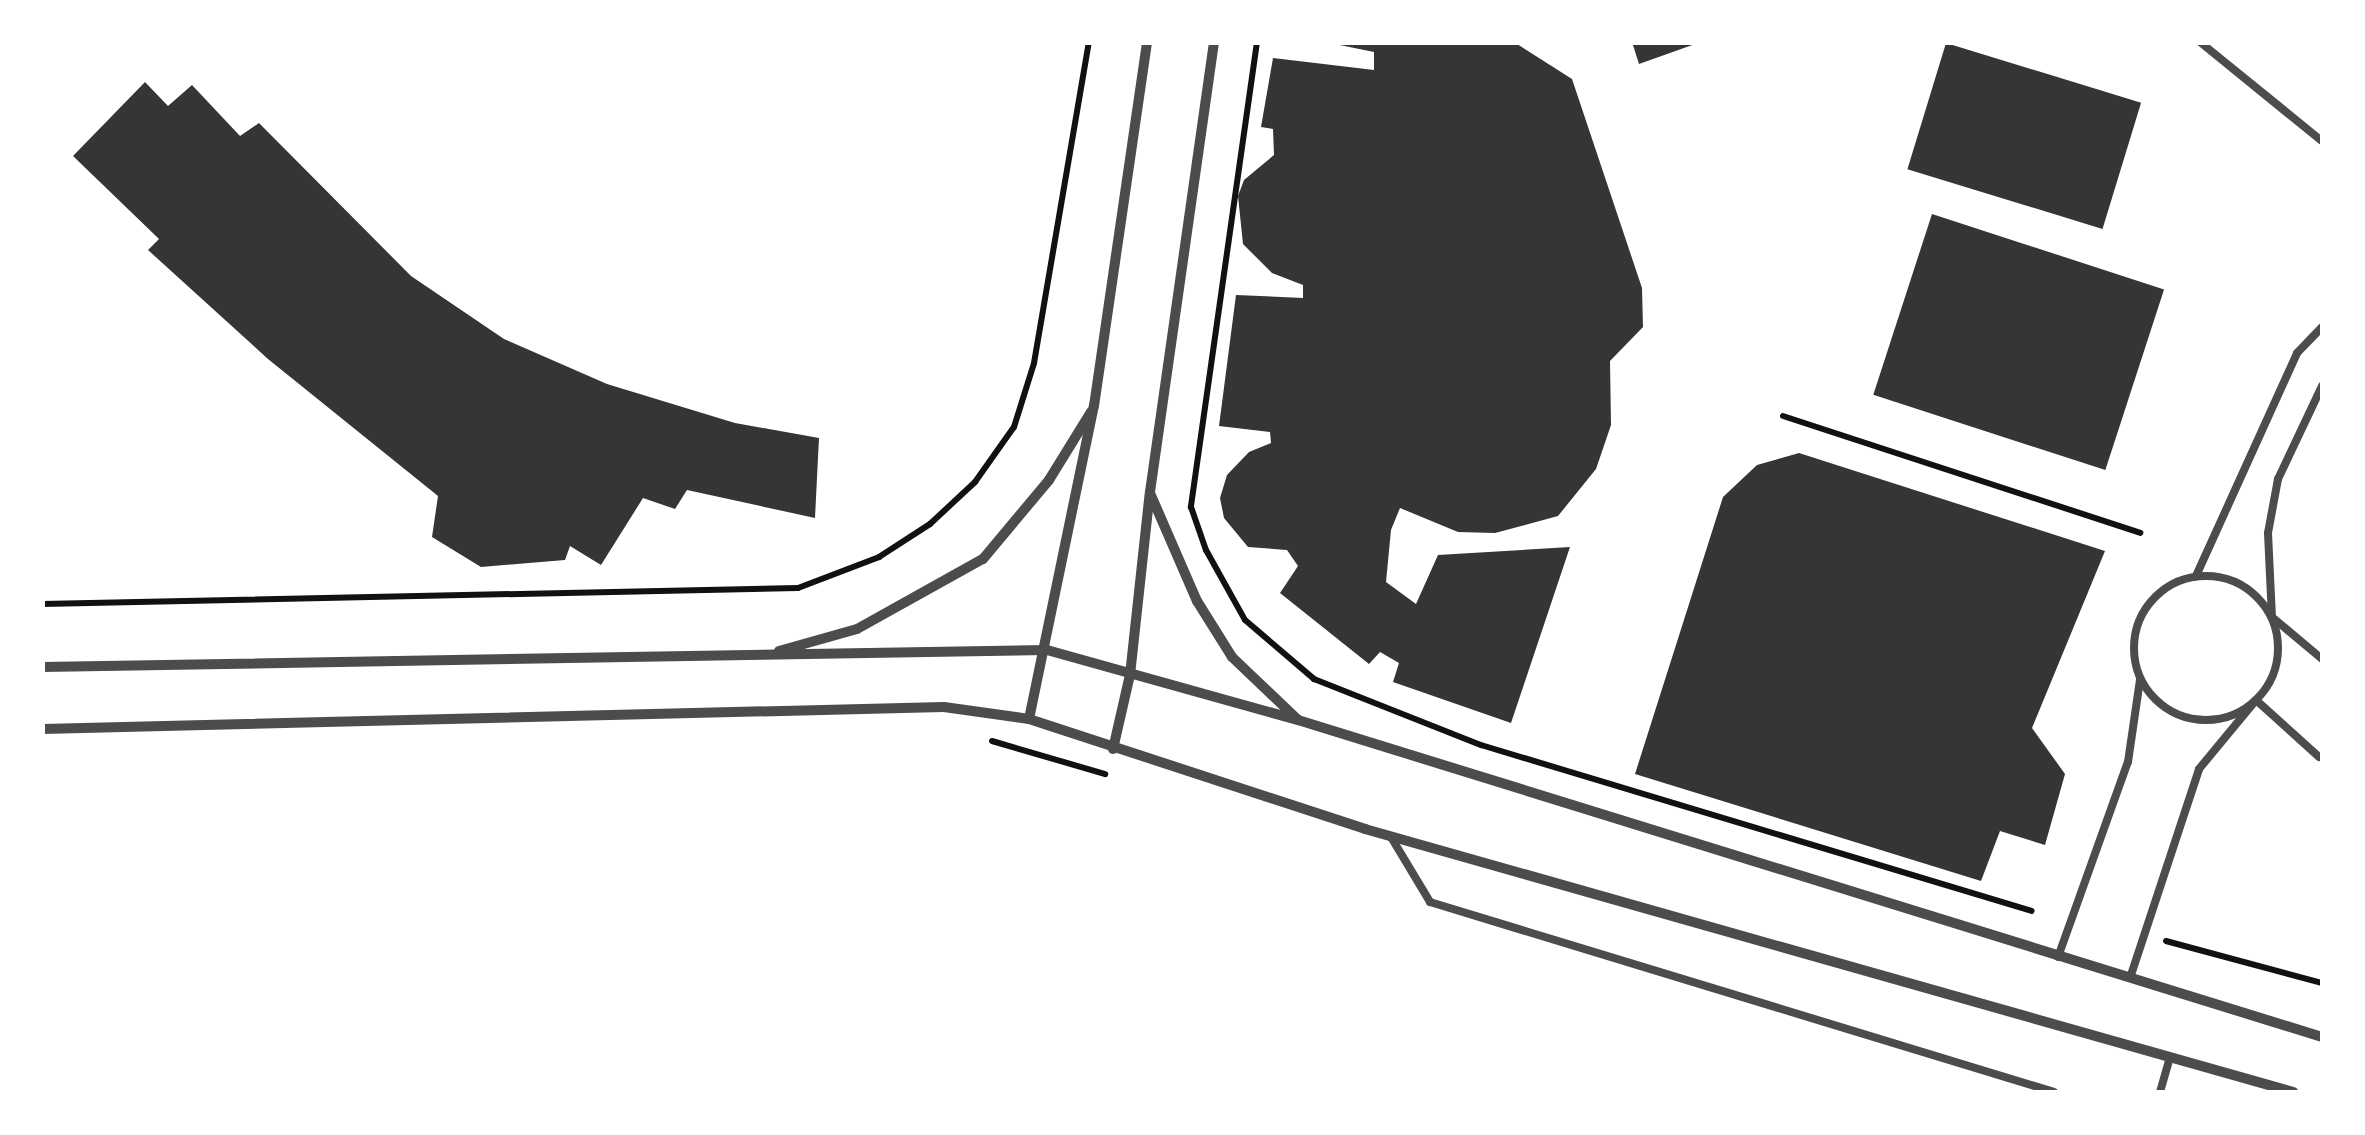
<!DOCTYPE html>
<html>
<head>
<meta charset="utf-8">
<style>
  body { margin:0 }
  #map { position:relative; width:2365px; height:1135px; overflow:hidden; background:#fff; font-family:"Alegreya Sans",sans-serif }
  div>[style] { position:absolute }
  [style*='--x'] { left:calc(var(--x)*1px); top:calc(var(--y)*1px); width:calc(var(--w)*1px); rotate:calc(var(--a)*1deg) }
  .building>* { inset:0; background:#353535; transform-origin:0 0 }
  .path>* { height:6px; margin:-3px; padding:0 3px; transform-origin:3px; border-radius:3px; background:#111 }
  .service>* { height:8px; margin:-4px; padding:0 4px; transform-origin:4px; border-radius:4px; background:#4c4c4c }
  .service>.ring { margin:-4px; padding:0; box-sizing:content-box; background:none; border:8px solid #4c4c4c; border-radius:50% }
  .minor>* { height:10px; margin:-5px; padding:0 5px; transform-origin:5px; border-radius:5px; background:#4c4c4c }
  span { translate:-50% -50%; white-space:nowrap; text-align:center; line-height:1.15; -webkit-text-stroke:8px #fff; paint-order:stroke }
  .frame { position:absolute; inset:0; border:45px solid #fff; pointer-events:none }
</style>
</head>
<body>
<div id="map">
  <div class="building">
    <i style="clip-path:polygon(1325px 42px,1514px 42px,1572px 79px,1642px 288px,1643px 327px,1610px 361px,1611px 425px,1596px 469px,1558px 516px,1495px 533px,1458px 532px,1400px 508px,1391px 530px,1386px 582px,1416px 604px,1438px 555px,1570px 547px,1511px 723px,1393px 682px,1399px 663px,1380px 652px,1369px 664px,1280px 593px,1298px 566px,1287px 550px,1248px 547px,1224px 518px,1220px 498px,1227px 475px,1249px 452px,1271px 443px,1270px 432px,1219px 426px,1236px 295px,1303px 298px,1303px 285px,1272px 273px,1243px 244px,1238px 196px,1244px 180px,1274px 155px,1273px 129px,1261px 127px,1273px 58px,1374px 70px,1374px 52px)"></i>
    <i style="clip-path:polygon(1632px 42px,1698px 42px,1698px 43px,1639px 64px)"></i>
    <i style="left:1946px;top:43px;width:204px;height:132px;rotate:17deg"></i>
    <i style="clip-path:polygon(145px 82px,168px 106px,192px 85px,240px 136px,259px 123px,411px 276px,504px 339px,607px 384px,735px 423px,819px 438px,815px 518px,687px 490px,675px 509px,643px 498px,601px 565px,570px 546px,565px 560px,481px 567px,432px 537px,438px 496px,268px 359px,148px 250px,159px 239px,73px 156px)"></i>
    <i style="left:1932px;top:214px;width:244px;height:190px;rotate:18deg"></i>
    <i style="clip-path:polygon(1799px 453px,2105px 551px,2032px 728px,2065px 774px,2045px 845px,2000px 831px,1981px 881px,1635px 774px,1723px 497px,1757px 465px)"></i>
  </div>
  <div class="path">
    <i style="--x:1257;--y:42;--w:470;--a:98.1"></i>
    <i style="--x:1191;--y:507;--w:46;--a:70.8"></i>
    <i style="--x:1206;--y:550;--w:80;--a:60.9"></i>
    <i style="--x:1245;--y:620;--w:91;--a:40.5"></i>
    <i style="--x:1314;--y:679;--w:180;--a:21.6"></i>
    <i style="--x:1481;--y:745;--w:575;--a:16.77"></i>
    <i style="--x:1783;--y:416;--w:376;--a:18.1"></i>
    <i style="--x:42;--y:604;--w:756;--a:-1.21"></i>
    <i style="--x:798;--y:588;--w:87;--a:-20.9"></i>
    <i style="--x:879;--y:557;--w:61;--a:-32.9"></i>
    <i style="--x:930;--y:524;--w:62;--a:-43"></i>
    <i style="--x:975;--y:482;--w:67;--a:-54.7"></i>
    <i style="--x:1014;--y:427;--w:67;--a:-72.6"></i>
    <i style="--x:1034;--y:363;--w:326;--a:-80.3"></i>
    <i style="--x:992;--y:741;--w:118;--a:16.3"></i>
    <i style="--x:2166;--y:941;--w:162;--a:15.1"></i>
  </div>
  <div class="service">
    <i style="--x:2200;--y:42;--w:157;--a:39.1"></i>
    <i style="--x:2322;--y:386;--w:103;--a:115.3"></i>
    <i style="--x:2278;--y:479;--w:55;--a:100.5"></i>
    <i style="--x:2268;--y:533;--w:84;--a:87.3"></i>
    <i style="--x:2272;--y:617;--w:65;--a:40"></i>
    <i class="ring" style="left:2134px;top:576px;width:136px;height:136px"></i>
    <i style="--x:2196;--y:576;--w:245;--a:-65.6"></i>
    <i style="--x:2297;--y:353;--w:36;--a:-46"></i>
    <i style="--x:1391;--y:837;--w:76;--a:59"></i>
    <i style="--x:1430;--y:902;--w:652;--a:16.93"></i>
    <i style="--x:2058;--y:957;--w:207;--a:-70.3"></i>
    <i style="--x:2128;--y:762;--w:83;--a:-81.7"></i>
    <i style="--x:2130;--y:978;--w:220;--a:-71.7"></i>
    <i style="--x:2199;--y:769;--w:89;--a:-50.4"></i>
    <i style="--x:2256;--y:700;--w:85;--a:42.1"></i>
    <i style="--x:2160;--y:1092;--w:35;--a:-74"></i>
  </div>
  <div class="minor">
    <i style="--x:1150;--y:493;--w:118;--a:66.5"></i>
    <i style="--x:1197;--y:601;--w:66;--a:58"></i>
    <i style="--x:1232;--y:657;--w:90;--a:43.6"></i>
    <i style="--x:779;--y:651;--w:81;--a:-15.8"></i>
    <i style="--x:857;--y:629;--w:144;--a:-29.1"></i>
    <i style="--x:983;--y:559;--w:103;--a:-50.1"></i>
    <i style="--x:1049;--y:480;--w:80;--a:-58.3"></i>
    <i style="--x:42;--y:667;--w:1005;--a:-0.97"></i>
    <i style="--x:1047;--y:650;--w:261;--a:15.6"></i>
    <i style="--x:1298;--y:720;--w:1072;--a:17.2"></i>
    <i style="--x:1029;--y:719;--w:320;--a:-78.3"></i>
    <i style="--x:1094;--y:406;--w:368;--a:-81.7"></i>
    <i style="--x:42;--y:729;--w:902;--a:-1.4"></i>
    <i style="--x:944;--y:707;--w:86;--a:8"></i>
    <i style="--x:1029;--y:719;--w:354;--a:18.1"></i>
    <i style="--x:1365;--y:829;--w:965;--a:15.82"></i>
    <i style="--x:1113;--y:749;--w:76;--a:-77.1"></i>
    <i style="--x:1130;--y:675;--w:184;--a:-83.8"></i>
    <i style="--x:1150;--y:492;--w:455;--a:-81.9"></i>
  </div>
  <div class="frame"></div>
</div>
</body>
</html>
